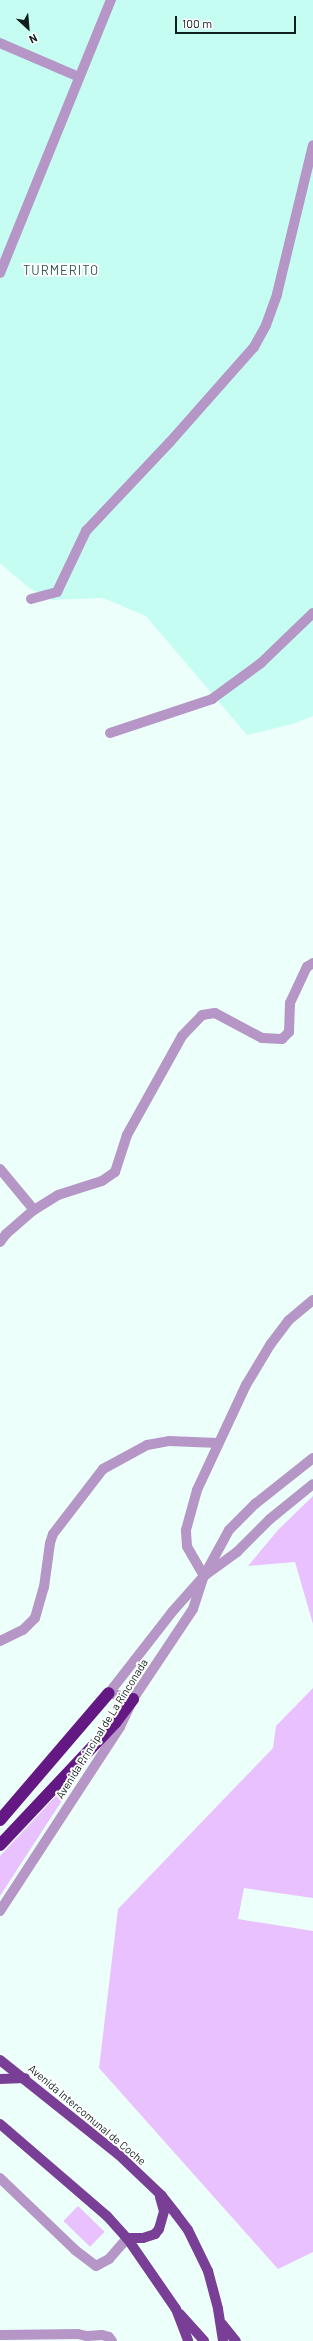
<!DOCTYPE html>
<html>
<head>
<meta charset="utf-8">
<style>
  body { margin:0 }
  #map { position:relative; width:313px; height:2341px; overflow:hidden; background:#edfffb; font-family:Barlow,sans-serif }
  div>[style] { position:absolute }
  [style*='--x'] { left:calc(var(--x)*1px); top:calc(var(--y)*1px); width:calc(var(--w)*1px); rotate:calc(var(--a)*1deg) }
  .built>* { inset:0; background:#c6fdf3 }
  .green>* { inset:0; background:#e9c1ff; transform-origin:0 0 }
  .minor>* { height:10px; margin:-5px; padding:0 5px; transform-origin:5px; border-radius:5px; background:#b596c6 }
  .major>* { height:10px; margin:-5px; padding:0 5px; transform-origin:5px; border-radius:5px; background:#793f96 }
  .highway>* { height:12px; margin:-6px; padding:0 6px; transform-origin:6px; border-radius:6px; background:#631883 }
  span { translate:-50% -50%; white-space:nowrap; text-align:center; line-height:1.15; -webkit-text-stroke:4px #fff; paint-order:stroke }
  .street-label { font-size:11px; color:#0e1f1c }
  .quarter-label { font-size:13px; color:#2d564f; letter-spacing:1px }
  .north { position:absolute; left:8px; top:8px; width:40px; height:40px; -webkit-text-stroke:3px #fff; paint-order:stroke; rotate:154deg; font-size:11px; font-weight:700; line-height:16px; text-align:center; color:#0e1f1c }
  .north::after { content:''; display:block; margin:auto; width:14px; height:18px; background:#0e1f1c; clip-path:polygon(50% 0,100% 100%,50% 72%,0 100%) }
  .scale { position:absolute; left:175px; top:16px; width:121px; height:18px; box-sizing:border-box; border:2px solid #0e1f1c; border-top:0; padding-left:5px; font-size:12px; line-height:14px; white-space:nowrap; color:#0e1f1c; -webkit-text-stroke:3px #fff; paint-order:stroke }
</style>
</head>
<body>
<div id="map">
  <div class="built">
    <i style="clip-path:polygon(0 0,313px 0,313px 716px,293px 724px,247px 735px,146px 616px,103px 598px,52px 600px,29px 588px,0 563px)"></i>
  </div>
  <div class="green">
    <i style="clip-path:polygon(313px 1496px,313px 1624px,295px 1562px,248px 1566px,278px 1530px)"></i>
    <i style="clip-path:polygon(313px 1688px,313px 1898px,244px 1888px,238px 1919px,313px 1931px,313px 2252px,278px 2269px,99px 2068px,118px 1909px,273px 1748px,276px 1726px)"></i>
    <i style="clip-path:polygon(85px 1765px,0 1896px,0 1856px)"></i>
    <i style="left:78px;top:2206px;width:37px;height:21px;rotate:44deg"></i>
  </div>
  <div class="minor">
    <i style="--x:0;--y:43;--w:86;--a:23.3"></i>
    <i style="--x:0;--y:273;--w:295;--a:-67.9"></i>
    <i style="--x:31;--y:599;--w:27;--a:-15"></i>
    <i style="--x:57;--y:592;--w:68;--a:-64.6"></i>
    <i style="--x:86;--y:531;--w:122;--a:-46.7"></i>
    <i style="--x:170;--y:442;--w:127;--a:-48.5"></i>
    <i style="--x:254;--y:347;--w:25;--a:-61"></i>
    <i style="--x:266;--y:325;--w:33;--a:-70"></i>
    <i style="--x:277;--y:294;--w:153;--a:-76.4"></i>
    <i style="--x:110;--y:733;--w:108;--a:-18.4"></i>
    <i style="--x:212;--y:699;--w:61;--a:-36.3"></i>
    <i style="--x:261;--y:663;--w:72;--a:-43.9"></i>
    <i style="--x:0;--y:1169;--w:53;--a:50.3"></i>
    <i style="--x:0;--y:1242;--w:10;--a:-53"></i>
    <i style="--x:6;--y:1234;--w:37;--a:-41"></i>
    <i style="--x:34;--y:1210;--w:28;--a:-32"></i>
    <i style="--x:58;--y:1195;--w:46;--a:-17.7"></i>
    <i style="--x:102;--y:1181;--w:16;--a:-35"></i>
    <i style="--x:115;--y:1172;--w:39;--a:-72"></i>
    <i style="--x:127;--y:1135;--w:113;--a:-60.9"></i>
    <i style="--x:182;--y:1036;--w:29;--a:-46"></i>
    <i style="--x:202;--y:1015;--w:13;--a:-9"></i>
    <i style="--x:215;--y:1013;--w:53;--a:28"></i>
    <i style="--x:262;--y:1038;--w:20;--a:3"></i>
    <i style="--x:282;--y:1039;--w:10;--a:-45"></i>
    <i style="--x:289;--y:1032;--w:29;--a:-88"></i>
    <i style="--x:290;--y:1003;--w:40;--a:-65"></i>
    <i style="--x:307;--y:967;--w:7;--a:-34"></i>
    <i style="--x:204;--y:1576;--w:34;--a:-120"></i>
    <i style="--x:187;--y:1546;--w:16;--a:-94"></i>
    <i style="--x:186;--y:1530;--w:41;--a:-74.6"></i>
    <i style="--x:197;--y:1490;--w:116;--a:-65"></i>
    <i style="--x:246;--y:1385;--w:47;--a:-59"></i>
    <i style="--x:270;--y:1345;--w:31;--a:-53"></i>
    <i style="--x:289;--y:1320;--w:31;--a:-40"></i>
    <i style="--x:0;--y:1641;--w:25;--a:-26"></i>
    <i style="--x:23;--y:1630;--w:17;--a:-45"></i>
    <i style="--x:35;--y:1618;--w:32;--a:-74"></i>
    <i style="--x:44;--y:1587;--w:44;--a:-82.2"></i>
    <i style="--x:50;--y:1543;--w:9;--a:-72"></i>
    <i style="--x:53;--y:1534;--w:82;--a:-52.4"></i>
    <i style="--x:103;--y:1469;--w:50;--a:-28.6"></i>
    <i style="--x:147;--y:1445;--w:22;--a:-10"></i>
    <i style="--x:169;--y:1441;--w:49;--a:2.3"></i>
    <i style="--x:133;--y:1699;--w:25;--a:-166"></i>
    <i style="--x:109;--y:1693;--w:103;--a:-52.1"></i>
    <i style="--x:172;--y:1612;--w:48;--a:-48.4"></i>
    <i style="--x:204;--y:1576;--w:41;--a:-36"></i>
    <i style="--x:237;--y:1552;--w:47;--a:-45"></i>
    <i style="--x:270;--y:1519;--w:55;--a:-39.1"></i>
    <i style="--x:0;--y:1911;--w:220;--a:-56.9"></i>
    <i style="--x:120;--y:1727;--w:31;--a:-65"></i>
    <i style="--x:133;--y:1699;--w:108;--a:-56.3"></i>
    <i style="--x:193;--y:1609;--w:35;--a:-72"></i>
    <i style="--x:204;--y:1576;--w:52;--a:-61.5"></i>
    <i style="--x:229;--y:1530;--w:37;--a:-45"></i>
    <i style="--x:255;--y:1504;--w:74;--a:-38.4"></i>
    <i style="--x:0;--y:2178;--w:104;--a:43.8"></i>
    <i style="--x:75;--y:2250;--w:26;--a:37"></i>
    <i style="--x:96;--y:2266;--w:15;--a:-28"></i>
    <i style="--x:109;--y:2259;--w:28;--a:-49"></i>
    <i style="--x:1;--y:2335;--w:77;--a:-0.7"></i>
    <i style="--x:78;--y:2334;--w:9;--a:13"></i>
    <i style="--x:87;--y:2336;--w:15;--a:-4"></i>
    <i style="--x:102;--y:2335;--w:7;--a:16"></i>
    <i style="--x:109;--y:2337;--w:5;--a:53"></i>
  </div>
  <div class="major">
    <i style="--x:0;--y:2060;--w:152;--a:38.6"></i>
    <i style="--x:119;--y:2155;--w:59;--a:43.6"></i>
    <i style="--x:162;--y:2196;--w:23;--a:52"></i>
    <i style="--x:176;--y:2214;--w:20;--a:53"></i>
    <i style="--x:188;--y:2230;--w:46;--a:64"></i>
    <i style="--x:208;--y:2271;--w:39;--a:75"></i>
    <i style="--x:218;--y:2309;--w:32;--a:81"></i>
    <i style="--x:0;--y:2079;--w:25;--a:-2"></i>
    <i style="--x:0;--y:2124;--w:141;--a:40.7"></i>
    <i style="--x:107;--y:2216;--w:30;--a:48"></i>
    <i style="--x:127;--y:2238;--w:86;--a:55.4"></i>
    <i style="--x:176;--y:2309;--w:34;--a:69"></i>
    <i style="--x:127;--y:2238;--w:16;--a:0"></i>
    <i style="--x:143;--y:2238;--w:13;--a:-18"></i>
    <i style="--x:155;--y:2234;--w:6;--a:-51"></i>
    <i style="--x:159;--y:2229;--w:19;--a:-74"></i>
    <i style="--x:164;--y:2211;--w:15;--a:-106"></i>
    <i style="--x:180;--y:2314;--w:36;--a:48"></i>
    <i style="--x:222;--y:2324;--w:22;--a:51"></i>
  </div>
  <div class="highway">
    <i style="--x:0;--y:1820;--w:167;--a:-49.4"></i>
    <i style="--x:0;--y:1845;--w:168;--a:-46.7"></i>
    <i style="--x:115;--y:1723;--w:30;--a:-53"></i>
  </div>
  <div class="street-label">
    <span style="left:102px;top:1729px;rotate:-58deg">Avenida Principal de La Rinconada</span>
    <span style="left:87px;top:2115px;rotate:40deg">Avenida Intercomunal de Coche</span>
  </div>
  <div class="quarter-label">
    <span style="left:61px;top:270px">TURMERITO</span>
  </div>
  <div class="north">N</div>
  <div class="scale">100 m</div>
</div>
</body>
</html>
